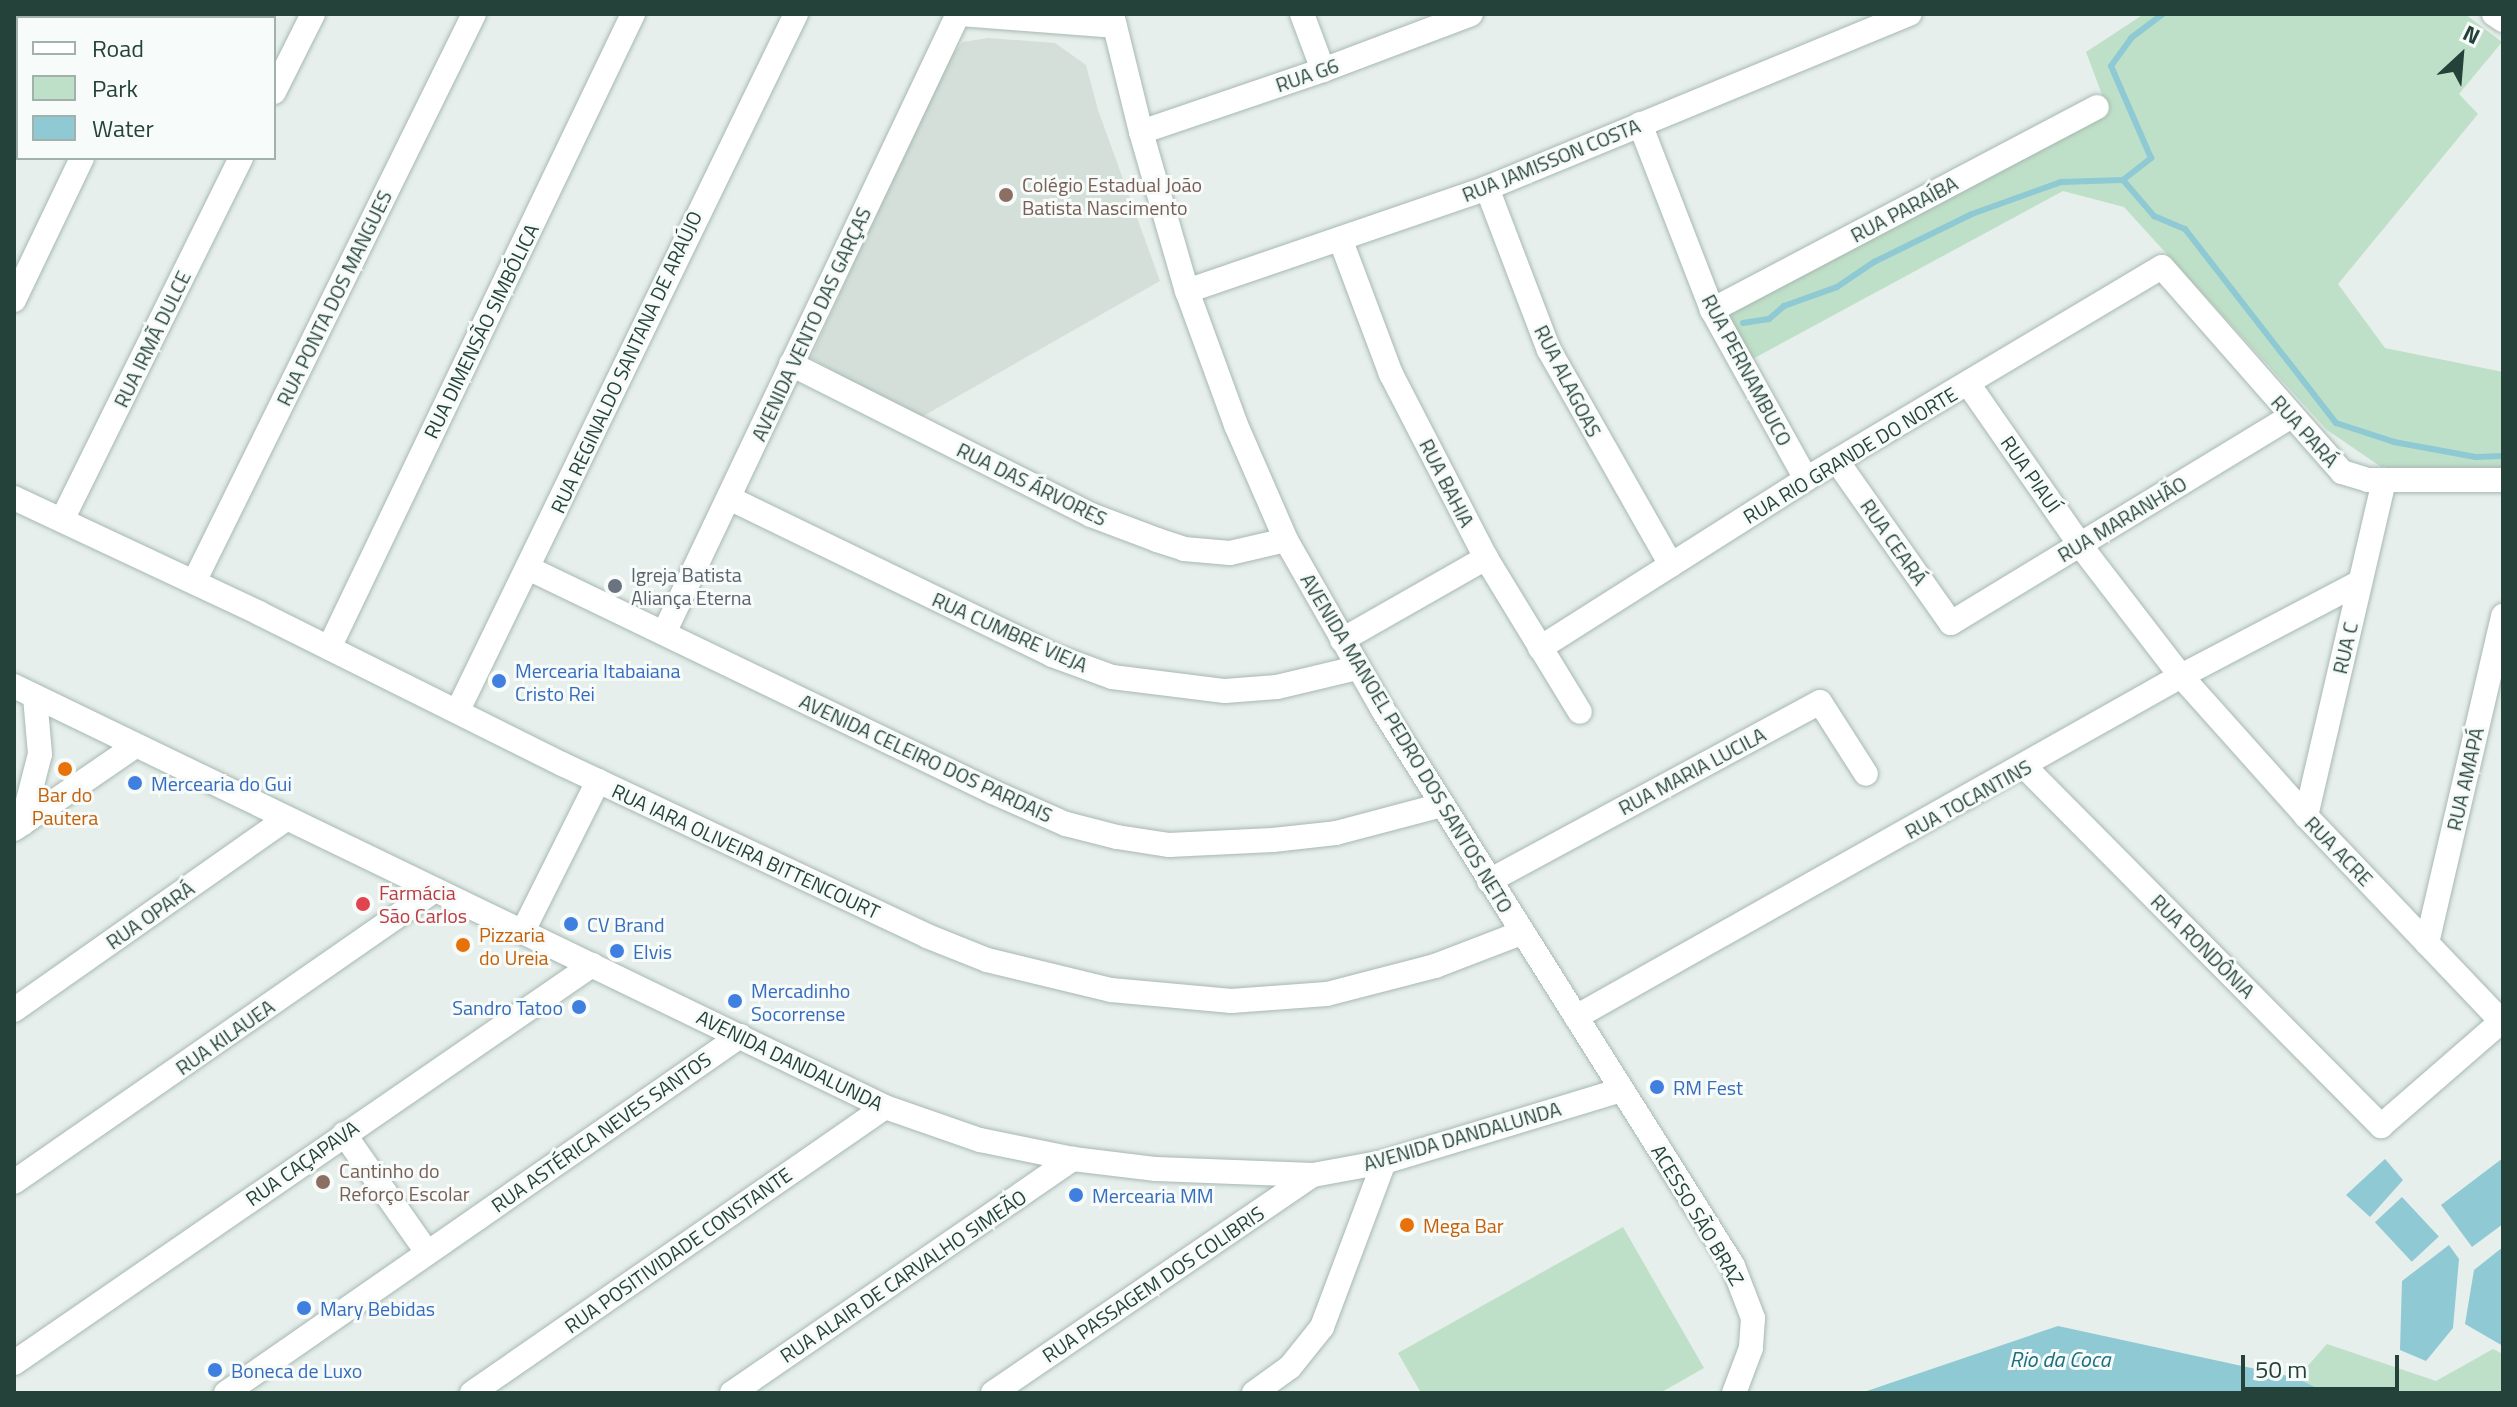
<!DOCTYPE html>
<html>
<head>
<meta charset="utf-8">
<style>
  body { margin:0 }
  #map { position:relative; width:2517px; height:1407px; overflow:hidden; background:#e6efeb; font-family:"Titillium Web",sans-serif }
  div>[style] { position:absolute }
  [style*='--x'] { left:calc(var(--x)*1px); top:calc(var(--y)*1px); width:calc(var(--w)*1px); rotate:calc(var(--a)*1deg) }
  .built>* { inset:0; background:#d4dfda }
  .green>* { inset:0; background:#bfe0c8 }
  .water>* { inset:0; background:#8ec9d4; transform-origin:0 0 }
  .stream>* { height:6px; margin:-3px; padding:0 3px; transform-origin:3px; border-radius:3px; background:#8ec9d4 }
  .roads { filter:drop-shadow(0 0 2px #a8b8b2) drop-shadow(0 0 2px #a8b8b2) }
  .minor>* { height:24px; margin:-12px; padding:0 12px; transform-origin:12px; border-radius:12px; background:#fff }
  .dots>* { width:22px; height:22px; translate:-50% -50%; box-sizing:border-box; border:4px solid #f7fbf9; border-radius:50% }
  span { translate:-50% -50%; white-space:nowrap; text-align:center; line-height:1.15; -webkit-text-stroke:6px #f7fbf9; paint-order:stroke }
  .street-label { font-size:20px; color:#24423a }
  .education-label { font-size:20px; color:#785e54 }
  .left { translate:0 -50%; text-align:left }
  .worship-label { font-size:20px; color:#5b616d }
  .shop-label { font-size:20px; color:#366cbe }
  .right { translate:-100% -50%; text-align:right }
  .food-label { font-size:20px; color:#c56008 }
  .health-label { font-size:20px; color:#be3a42 }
  .water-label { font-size:22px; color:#1c6f80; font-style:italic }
  .frame { position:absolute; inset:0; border:16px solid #24423a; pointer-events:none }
  .legend { position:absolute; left:16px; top:16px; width:260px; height:144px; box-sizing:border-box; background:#f7fbf9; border:2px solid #a3b1ad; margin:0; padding:10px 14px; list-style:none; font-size:24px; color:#24423a }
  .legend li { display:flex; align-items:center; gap:16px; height:40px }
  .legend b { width:40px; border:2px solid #a3b1ad }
  .north { position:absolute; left:2421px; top:16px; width:80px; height:80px; -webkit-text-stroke:6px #f7fbf9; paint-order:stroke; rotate:26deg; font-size:22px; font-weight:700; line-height:32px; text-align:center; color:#24423a }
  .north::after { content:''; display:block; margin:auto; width:28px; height:36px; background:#24423a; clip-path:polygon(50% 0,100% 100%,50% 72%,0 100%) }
  .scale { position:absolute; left:2241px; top:1355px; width:158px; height:36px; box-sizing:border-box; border:4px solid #24423a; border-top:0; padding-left:10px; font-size:24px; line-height:28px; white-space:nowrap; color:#24423a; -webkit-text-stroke:6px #f7fbf9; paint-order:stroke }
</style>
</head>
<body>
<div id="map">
  <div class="built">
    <i style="clip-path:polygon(988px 38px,1055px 43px,1086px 65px,1098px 110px,1160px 281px,918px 419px,811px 358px,942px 67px,963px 42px)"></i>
  </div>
  <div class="green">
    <i style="clip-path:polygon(2144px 14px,2465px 14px,2502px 42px,2459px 94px,2478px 114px,2338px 284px,2385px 348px,2503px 372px,2503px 468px,2390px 473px,2327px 430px,2124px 207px,2063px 191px,1747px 362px,1723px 315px,2109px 113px,2086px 52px)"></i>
    <i style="clip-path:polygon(1623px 1227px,1704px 1368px,1660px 1393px,1421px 1393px,1398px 1353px)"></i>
    <i style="clip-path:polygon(2327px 1344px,2436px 1381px,2493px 1349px,2503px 1354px,2503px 1393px,2327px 1393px,2297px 1378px)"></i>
  </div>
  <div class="water">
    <i style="clip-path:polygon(2503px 1158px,2503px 1224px,2472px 1247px,2441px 1205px)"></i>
    <i style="clip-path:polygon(2385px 1159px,2403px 1180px,2370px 1217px,2346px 1195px)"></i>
    <i style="left:2402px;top:1197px;width:54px;height:37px;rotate:47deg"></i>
    <i style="clip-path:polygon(2449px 1245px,2459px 1259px,2453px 1328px,2426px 1361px,2400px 1350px,2402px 1281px)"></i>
    <i style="clip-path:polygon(2503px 1247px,2503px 1346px,2465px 1324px,2474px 1270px)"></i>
    <i style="clip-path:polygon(2058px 1326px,2297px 1378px,2327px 1393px,1861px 1393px)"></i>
  </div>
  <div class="stream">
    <i style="--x:2123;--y:180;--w:36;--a:-38"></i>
    <i style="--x:2151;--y:158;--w:100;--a:-113.5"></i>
    <i style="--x:2111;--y:66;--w:34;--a:-54"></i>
    <i style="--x:2131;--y:38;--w:40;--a:-37"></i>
    <i style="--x:1743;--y:323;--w:26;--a:-9"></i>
    <i style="--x:1769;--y:319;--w:20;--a:-41"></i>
    <i style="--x:1784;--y:306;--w:56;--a:-19.7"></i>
    <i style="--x:1837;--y:287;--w:45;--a:-34"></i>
    <i style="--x:1874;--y:262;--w:109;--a:-26.1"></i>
    <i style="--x:1972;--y:214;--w:95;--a:-19.8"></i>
    <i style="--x:2061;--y:182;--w:62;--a:-1.8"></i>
    <i style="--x:2123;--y:180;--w:48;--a:49.3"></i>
    <i style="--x:2154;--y:216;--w:34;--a:23"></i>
    <i style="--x:2185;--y:229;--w:246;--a:52.1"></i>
    <i style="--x:2336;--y:423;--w:61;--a:18.1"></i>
    <i style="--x:2394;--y:442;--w:83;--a:10.4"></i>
    <i style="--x:2476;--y:457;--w:27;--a:-2"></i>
  </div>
  <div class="roads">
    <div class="minor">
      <i style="--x:959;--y:14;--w:156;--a:4.4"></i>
      <i style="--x:1112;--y:14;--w:122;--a:76.2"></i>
      <i style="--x:1141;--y:132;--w:166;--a:73.9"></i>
      <i style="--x:1187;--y:291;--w:143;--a:69.9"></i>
      <i style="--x:1236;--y:425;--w:125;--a:66.5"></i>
      <i style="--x:1286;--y:540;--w:196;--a:60.3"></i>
      <i style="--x:1383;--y:710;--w:657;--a:57.81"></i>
      <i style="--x:1733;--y:1266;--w:56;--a:69"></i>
      <i style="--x:1753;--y:1318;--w:30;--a:94"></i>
      <i style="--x:1751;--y:1348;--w:48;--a:110.7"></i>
      <i style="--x:1302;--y:14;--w:60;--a:69.4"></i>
      <i style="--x:2494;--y:14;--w:11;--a:34"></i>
      <i style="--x:149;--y:18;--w:4;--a:-63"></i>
      <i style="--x:274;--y:92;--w:87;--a:-63.4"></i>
      <i style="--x:1640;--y:124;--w:199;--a:68.8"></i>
      <i style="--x:1712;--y:310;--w:193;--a:60.9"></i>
      <i style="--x:1141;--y:132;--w:192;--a:-18.8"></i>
      <i style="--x:1323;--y:70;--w:158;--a:-20.7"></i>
      <i style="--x:1487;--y:188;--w:173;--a:69.1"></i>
      <i style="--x:1549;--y:350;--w:247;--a:60.4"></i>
      <i style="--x:1341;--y:241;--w:142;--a:69.4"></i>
      <i style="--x:1391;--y:374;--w:207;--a:62.7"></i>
      <i style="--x:1486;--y:558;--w:180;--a:58.6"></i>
      <i style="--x:1187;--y:291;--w:317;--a:-18.9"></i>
      <i style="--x:1487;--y:188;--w:457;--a:-22.4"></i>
      <i style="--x:14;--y:300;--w:157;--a:-64.4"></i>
      <i style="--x:1712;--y:310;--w:435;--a:-27.8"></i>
      <i style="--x:791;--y:364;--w:336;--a:26.7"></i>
      <i style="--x:1091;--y:515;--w:71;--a:20.7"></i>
      <i style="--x:1157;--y:540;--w:28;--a:18"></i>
      <i style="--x:1184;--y:549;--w:46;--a:5"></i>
      <i style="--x:1230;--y:553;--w:57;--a:-13.1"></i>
      <i style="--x:1969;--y:385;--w:195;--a:55.2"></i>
      <i style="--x:2080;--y:545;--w:165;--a:52.4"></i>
      <i style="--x:2181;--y:676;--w:188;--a:48.2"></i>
      <i style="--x:2306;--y:816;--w:283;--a:46.4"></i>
      <i style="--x:1837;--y:461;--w:198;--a:54.9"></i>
      <i style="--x:1951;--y:623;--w:399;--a:-31.3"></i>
      <i style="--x:14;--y:498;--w:271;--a:25.1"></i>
      <i style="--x:259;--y:613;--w:339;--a:26.5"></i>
      <i style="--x:562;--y:764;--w:403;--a:25.2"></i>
      <i style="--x:927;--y:936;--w:65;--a:21.8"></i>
      <i style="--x:987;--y:960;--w:128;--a:13.6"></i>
      <i style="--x:1111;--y:990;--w:121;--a:5.2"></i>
      <i style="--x:1231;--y:1001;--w:96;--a:-4.2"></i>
      <i style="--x:1327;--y:994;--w:112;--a:-14.5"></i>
      <i style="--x:1435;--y:966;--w:92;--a:-21"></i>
      <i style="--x:729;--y:498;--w:359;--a:25.9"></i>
      <i style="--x:1052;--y:655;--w:64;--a:20.1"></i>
      <i style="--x:1112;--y:677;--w:114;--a:7.1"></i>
      <i style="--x:1225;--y:691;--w:52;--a:-4.4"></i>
      <i style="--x:1277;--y:687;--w:82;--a:-13.4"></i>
      <i style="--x:62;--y:520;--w:404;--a:-63.7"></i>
      <i style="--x:528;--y:568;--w:516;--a:25.72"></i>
      <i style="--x:993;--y:792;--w:80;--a:23.7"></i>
      <i style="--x:1066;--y:824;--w:53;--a:14.3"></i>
      <i style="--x:1117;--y:837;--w:53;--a:8.7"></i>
      <i style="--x:1169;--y:845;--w:104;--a:-2.8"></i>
      <i style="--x:1273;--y:840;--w:63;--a:-6.3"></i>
      <i style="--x:1336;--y:833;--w:110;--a:-14.8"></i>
      <i style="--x:194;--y:582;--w:633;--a:-63.76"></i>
      <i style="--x:664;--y:633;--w:685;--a:-64.59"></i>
      <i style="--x:1342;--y:640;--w:166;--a:-29.7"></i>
      <i style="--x:329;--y:648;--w:703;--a:-64.38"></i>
      <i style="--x:1540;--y:648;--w:315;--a:-32.4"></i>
      <i style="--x:1806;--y:479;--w:414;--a:-30.8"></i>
      <i style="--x:2162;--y:267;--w:273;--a:48.7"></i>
      <i style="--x:2342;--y:472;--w:27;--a:17"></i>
      <i style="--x:2368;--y:480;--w:135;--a:0"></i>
      <i style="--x:14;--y:686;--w:967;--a:25.8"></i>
      <i style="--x:885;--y:1107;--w:101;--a:19.2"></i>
      <i style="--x:980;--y:1140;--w:95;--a:11.5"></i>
      <i style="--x:1073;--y:1159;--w:84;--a:6.9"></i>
      <i style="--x:1156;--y:1169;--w:157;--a:2.2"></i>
      <i style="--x:1313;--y:1175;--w:72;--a:-10.4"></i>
      <i style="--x:1384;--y:1162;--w:248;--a:-16.9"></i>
      <i style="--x:458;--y:710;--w:774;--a:-64.1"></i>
      <i style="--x:2025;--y:767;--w:506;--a:45.24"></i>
      <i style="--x:2381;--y:1126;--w:162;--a:-41"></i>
      <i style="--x:2306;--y:816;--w:345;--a:-76.9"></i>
      <i style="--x:22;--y:824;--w:72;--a:-75.6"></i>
      <i style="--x:40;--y:754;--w:57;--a:-95"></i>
      <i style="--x:14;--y:829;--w:147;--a:-34.4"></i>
      <i style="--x:1489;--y:881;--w:376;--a:-28.4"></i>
      <i style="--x:1820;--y:702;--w:85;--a:57.4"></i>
      <i style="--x:523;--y:931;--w:168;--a:-63.4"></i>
      <i style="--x:2427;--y:943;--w:336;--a:-76.9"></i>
      <i style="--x:14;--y:1010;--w:332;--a:-35.1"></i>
      <i style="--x:1576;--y:1017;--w:694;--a:-29.41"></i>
      <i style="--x:2181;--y:676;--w:202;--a:-27.7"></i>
      <i style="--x:344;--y:1134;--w:144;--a:54.9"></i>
      <i style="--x:14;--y:1182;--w:512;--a:-34.74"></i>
      <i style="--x:14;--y:1363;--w:702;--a:-34.55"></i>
      <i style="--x:226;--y:1393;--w:626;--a:-34.78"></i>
      <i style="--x:472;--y:1393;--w:502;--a:-34.7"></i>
      <i style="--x:732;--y:1393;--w:414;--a:-34.5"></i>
      <i style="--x:993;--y:1393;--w:387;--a:-34.3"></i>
      <i style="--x:1254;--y:1393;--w:44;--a:-35.8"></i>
      <i style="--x:1290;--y:1367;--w:51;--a:-51.3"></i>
      <i style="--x:1322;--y:1327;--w:176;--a:-69.4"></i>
    </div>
  </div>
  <div class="dots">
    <i style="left:1006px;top:195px;background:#8d6e63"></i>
    <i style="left:615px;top:586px;background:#6b7280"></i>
    <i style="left:499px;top:681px;background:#3f7fe0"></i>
    <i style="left:65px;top:769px;background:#e8710a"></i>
    <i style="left:135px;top:783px;background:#3f7fe0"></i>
    <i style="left:363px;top:904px;background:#e0444e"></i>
    <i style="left:571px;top:924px;background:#3f7fe0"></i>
    <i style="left:463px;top:945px;background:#e8710a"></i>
    <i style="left:617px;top:951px;background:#3f7fe0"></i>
    <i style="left:735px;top:1001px;background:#3f7fe0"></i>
    <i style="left:579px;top:1007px;background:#3f7fe0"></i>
    <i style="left:1657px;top:1087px;background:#3f7fe0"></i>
    <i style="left:323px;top:1182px;background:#8d6e63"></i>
    <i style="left:1076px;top:1195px;background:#3f7fe0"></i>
    <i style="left:1407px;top:1225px;background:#e8710a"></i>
    <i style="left:304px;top:1308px;background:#3f7fe0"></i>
    <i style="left:215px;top:1370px;background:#3f7fe0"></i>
  </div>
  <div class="street-label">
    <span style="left:1307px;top:75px;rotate:-19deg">RUA G6</span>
    <span style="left:1551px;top:160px;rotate:-22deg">RUA JAMISSON COSTA</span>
    <span style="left:1904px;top:209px;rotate:-28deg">RUA PARAÍBA</span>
    <span style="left:334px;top:298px;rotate:-64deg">RUA PONTA DOS MANGUES</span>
    <span style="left:811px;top:324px;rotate:-65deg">AVENIDA VENTO DAS GARÇAS</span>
    <span style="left:481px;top:331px;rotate:-64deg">RUA DIMENSÃO SIMBÓLICA</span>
    <span style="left:152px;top:339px;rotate:-64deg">RUA IRMÃ DULCE</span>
    <span style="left:626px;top:362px;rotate:-65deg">RUA REGINALDO SANTANA DE ARAÚJO</span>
    <span style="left:1747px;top:370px;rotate:62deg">RUA PERNAMBUCO</span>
    <span style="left:1568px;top:381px;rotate:63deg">RUA ALAGOAS</span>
    <span style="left:2305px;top:431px;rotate:48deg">RUA PARÁ</span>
    <span style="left:1850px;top:455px;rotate:-31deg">RUA RIO GRANDE DO NORTE</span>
    <span style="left:2031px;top:474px;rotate:55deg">RUA PIAUÍ</span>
    <span style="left:1447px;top:483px;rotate:63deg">RUA BAHIA</span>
    <span style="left:1032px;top:484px;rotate:26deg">RUA DAS ÁRVORES</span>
    <span style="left:2122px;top:519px;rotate:-31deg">RUA MARANHÃO</span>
    <span style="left:1894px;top:542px;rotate:55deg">RUA CEARÁ</span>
    <span style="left:1010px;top:632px;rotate:24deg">RUA CUMBRE VIEJA</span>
    <span style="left:2345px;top:648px;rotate:-77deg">RUA C</span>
    <span style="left:1407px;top:743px;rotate:59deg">AVENIDA MANOEL PEDRO DOS SANTOS NETO</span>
    <span style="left:926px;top:758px;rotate:25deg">AVENIDA CELEIRO DOS PARDAIS</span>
    <span style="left:1692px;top:771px;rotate:-28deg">RUA MARIA LUCILA</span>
    <span style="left:2465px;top:779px;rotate:-77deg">RUA AMAPÁ</span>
    <span style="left:1968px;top:799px;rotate:-29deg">RUA TOCANTINS</span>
    <span style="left:746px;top:851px;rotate:25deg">RUA IARA OLIVEIRA BITTENCOURT</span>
    <span style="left:2339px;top:851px;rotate:46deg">RUA ACRE</span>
    <span style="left:150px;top:915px;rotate:-35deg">RUA OPARÁ</span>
    <span style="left:2203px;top:946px;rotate:45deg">RUA RONDÔNIA</span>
    <span style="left:225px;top:1037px;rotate:-35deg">RUA KILAUEA</span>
    <span style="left:790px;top:1060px;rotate:26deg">AVENIDA DANDALUNDA</span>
    <span style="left:601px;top:1132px;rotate:-35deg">RUA ASTÉRICA NEVES SANTOS</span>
    <span style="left:1462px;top:1136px;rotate:-16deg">AVENIDA DANDALUNDA</span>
    <span style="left:302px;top:1163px;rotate:-35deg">RUA CAÇAPAVA</span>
    <span style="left:1698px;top:1215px;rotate:59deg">ACESSO SÃO BRAZ</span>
    <span style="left:678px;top:1250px;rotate:-35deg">RUA POSITIVIDADE CONSTANTE</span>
    <span style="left:903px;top:1276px;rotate:-34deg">RUA ALAIR DE CARVALHO SIMEÃO</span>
    <span style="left:1153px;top:1284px;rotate:-34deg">RUA PASSAGEM DOS COLIBRIS</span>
  </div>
  <div class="education-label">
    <span class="left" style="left:1022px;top:196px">Colégio Estadual João<br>Batista Nascimento</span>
    <span class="left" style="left:339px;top:1182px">Cantinho do<br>Reforço Escolar</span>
  </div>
  <div class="worship-label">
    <span class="left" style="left:631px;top:586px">Igreja Batista<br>Aliança Eterna</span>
  </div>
  <div class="shop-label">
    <span class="left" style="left:515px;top:682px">Mercearia Itabaiana<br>Cristo Rei</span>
    <span class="left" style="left:151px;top:783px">Mercearia do Gui</span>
    <span class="left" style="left:587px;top:924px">CV Brand</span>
    <span class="left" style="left:633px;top:951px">Elvis</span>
    <span class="left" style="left:751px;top:1002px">Mercadinho<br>Socorrense</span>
    <span class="right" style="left:563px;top:1007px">Sandro Tatoo</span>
    <span class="left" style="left:1673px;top:1087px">RM Fest</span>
    <span class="left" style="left:1092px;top:1195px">Mercearia MM</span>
    <span class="left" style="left:320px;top:1308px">Mary Bebidas</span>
    <span class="left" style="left:231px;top:1370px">Boneca de Luxo</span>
  </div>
  <div class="food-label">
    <span style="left:65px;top:806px">Bar do<br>Pautera</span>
    <span class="left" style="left:479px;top:946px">Pizzaria<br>do Ureia</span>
    <span class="left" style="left:1423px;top:1225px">Mega Bar</span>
  </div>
  <div class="health-label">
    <span class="left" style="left:379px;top:904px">Farmácia<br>São Carlos</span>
  </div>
  <div class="water-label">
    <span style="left:2060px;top:1360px">Rio da Coca</span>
  </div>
  <div class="frame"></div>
  <ul class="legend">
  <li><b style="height:10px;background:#fff"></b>Road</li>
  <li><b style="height:22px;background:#bfe0c8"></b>Park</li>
  <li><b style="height:22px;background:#8ec9d4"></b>Water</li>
  </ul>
  <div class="north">N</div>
  <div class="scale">50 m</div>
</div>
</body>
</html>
